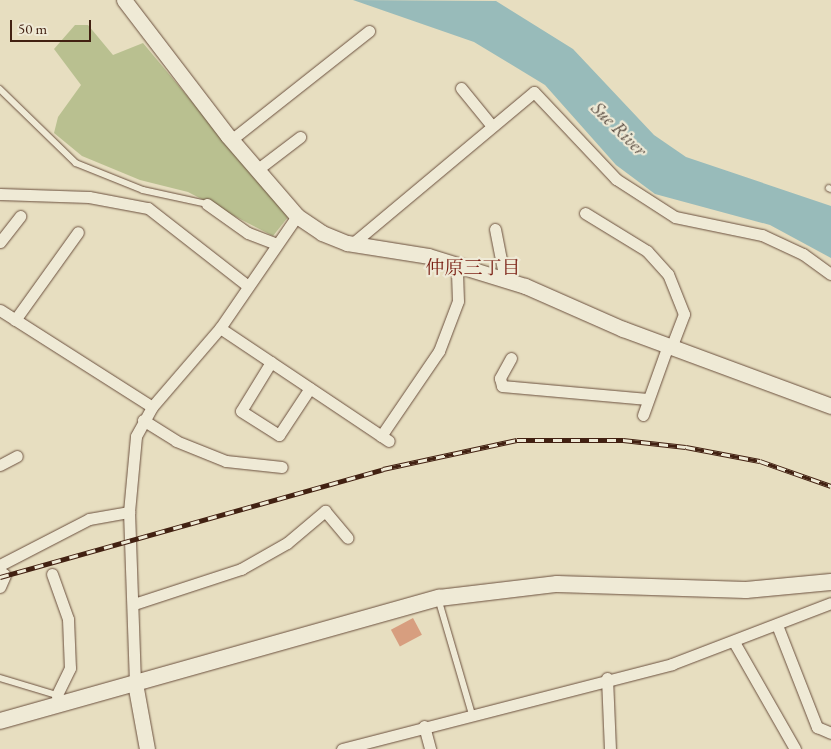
<!DOCTYPE html>
<html>
<head>
<meta charset="utf-8">
<style>
  body { margin:0 }
  #map { position:relative; width:831px; height:749px; overflow:hidden; background:#e7dec0; font-family:"EB Garamond","Noto Serif JP",serif }
  div>[style] { position:absolute }
  [style*='--x'] { left:calc(var(--x)*1px); top:calc(var(--y)*1px); width:calc(var(--w)*1px); rotate:calc(var(--a)*1deg) }
  .green>* { inset:0; background:#b9c090 }
  .water>* { inset:0; background:#98bbba }
  .building>* { inset:0; background:#d79e7f; transform-origin:0 0 }
  .roads { filter:drop-shadow(0 0 1px #6b503e) drop-shadow(0 0 1px #6b503e) }
  .service>* { height:5.5px; margin:-2.75px; padding:0 2.75px; transform-origin:2.75px; border-radius:2.75px; background:#efead6 }
  .minor>* { height:11px; margin:-5.5px; padding:0 5.5px; transform-origin:5.5px; border-radius:5.5px; background:#efead6 }
  .tertiary>* { height:15px; margin:-7.5px; padding:0 7.5px; transform-origin:7.5px; border-radius:7.5px; background:#efead6 }
  .secondary>* { height:16px; margin:-8px; padding:0 8px; transform-origin:8px; border-radius:8px; background:#efead6 }
  .rail>* { height:5px; margin-top:-2.5px; transform-origin:0; background:repeating-linear-gradient(90deg,#efead6 0 9px,#422112 0 18px); box-sizing:border-box; border-block:1px solid #422112 }
  span { translate:-50% -50%; white-space:nowrap; text-align:center; line-height:1.15; -webkit-text-stroke:4.5px #efead6; paint-order:stroke }
  .water-label { font-size:19px; color:#5c4f44; font-style:italic }
  .neighbourhood-label { font-size:19px; color:#7a1f14 }
  .scale { position:absolute; left:10px; top:20px; width:81px; height:22px; box-sizing:border-box; border:2px solid #422112; border-top:0; padding-left:6px; font-size:15px; line-height:18px; white-space:nowrap; color:#422112; -webkit-text-stroke:4px #efead6; paint-order:stroke }
</style>
</head>
<body>
<div id="map">
  <div class="green">
    <i style="clip-path:polygon(75px 25px,88px 25px,113px 55px,143px 43px,288px 217px,273px 236px,188px 192px,140px 180px,82px 156px,54px 133px,58px 117px,81px 85px,54px 49px)"></i>
  </div>
  <div class="water">
    <i style="clip-path:polygon(353px 0,496px 1px,573px 49px,654px 135px,686px 157px,831px 206px,831px 258px,770px 225px,655px 194px,616px 165px,545px 85px,474px 42px)"></i>
  </div>
  <div class="building">
    <i style="left:413px;top:618px;width:19px;height:25px;rotate:62deg"></i>
  </div>
  <div class="roads">
    <div class="service">
      <i style="--x:0;--y:89;--w:106;--a:44.2"></i>
      <i style="--x:76;--y:163;--w:72;--a:21.9"></i>
      <i style="--x:143;--y:190;--w:66;--a:12.3"></i>
      <i style="--x:829;--y:188;--w:2;--a:27"></i>
      <i style="--x:439;--y:600;--w:118;--a:73.7"></i>
      <i style="--x:0;--y:678;--w:59;--a:16.6"></i>
    </div>
    <div class="minor">
      <i style="--x:461;--y:88;--w:49;--a:50.8"></i>
      <i style="--x:231;--y:140;--w:176;--a:-38.3"></i>
      <i style="--x:258;--y:169;--w:53;--a:-37.3"></i>
      <i style="--x:0;--y:194;--w:89;--a:1.9"></i>
      <i style="--x:89;--y:197;--w:60;--a:10.6"></i>
      <i style="--x:148;--y:208;--w:127;--a:38"></i>
      <i style="--x:207;--y:204;--w:50;--a:35.3"></i>
      <i style="--x:248;--y:233;--w:30;--a:21"></i>
      <i style="--x:585;--y:213;--w:73;--a:31.5"></i>
      <i style="--x:647;--y:251;--w:31;--a:48"></i>
      <i style="--x:668;--y:274;--w:43;--a:68.2"></i>
      <i style="--x:684;--y:314;--w:34;--a:111"></i>
      <i style="--x:495;--y:229;--w:52;--a:78.9"></i>
      <i style="--x:0;--y:242;--w:33;--a:-52"></i>
      <i style="--x:352;--y:244;--w:237;--a:-39.9"></i>
      <i style="--x:534;--y:92;--w:120;--a:46.7"></i>
      <i style="--x:616;--y:179;--w:70;--a:32.8"></i>
      <i style="--x:675;--y:217;--w:89;--a:11.7"></i>
      <i style="--x:762;--y:235;--w:45;--a:24.9"></i>
      <i style="--x:803;--y:254;--w:34;--a:36"></i>
      <i style="--x:0;--y:310;--w:180;--a:32.5"></i>
      <i style="--x:15;--y:320;--w:108;--a:-54.4"></i>
      <i style="--x:220;--y:328;--w:203;--a:33.8"></i>
      <i style="--x:511;--y:358;--w:23;--a:119"></i>
      <i style="--x:500;--y:378;--w:8;--a:76"></i>
      <i style="--x:502;--y:386;--w:146;--a:5.1"></i>
      <i style="--x:271;--y:362;--w:57;--a:121.5"></i>
      <i style="--x:241;--y:411;--w:45;--a:32.3"></i>
      <i style="--x:279;--y:435;--w:56;--a:-56.6"></i>
      <i style="--x:643;--y:415;--w:74;--a:-70.3"></i>
      <i style="--x:143;--y:420;--w:39;--a:32"></i>
      <i style="--x:176;--y:441;--w:54;--a:21.8"></i>
      <i style="--x:226;--y:461;--w:56;--a:6.1"></i>
      <i style="--x:381;--y:436;--w:103;--a:-55.7"></i>
      <i style="--x:439;--y:351;--w:53;--a:-69.2"></i>
      <i style="--x:458;--y:301;--w:36;--a:-92"></i>
      <i style="--x:0;--y:465;--w:19;--a:-28"></i>
      <i style="--x:0;--y:565;--w:100;--a:-27.3"></i>
      <i style="--x:89;--y:519;--w:41;--a:-9.9"></i>
      <i style="--x:0;--y:571;--w:6;--a:39"></i>
      <i style="--x:5;--y:575;--w:13;--a:113"></i>
      <i style="--x:52;--y:574;--w:48;--a:70.4"></i>
      <i style="--x:68;--y:619;--w:49;--a:87.7"></i>
      <i style="--x:70;--y:668;--w:30;--a:116"></i>
      <i style="--x:57;--y:695;--w:10;--a:73"></i>
      <i style="--x:134;--y:604;--w:113;--a:-18.1"></i>
      <i style="--x:241;--y:569;--w:53;--a:-29.5"></i>
      <i style="--x:287;--y:543;--w:50;--a:-40.1"></i>
      <i style="--x:325;--y:511;--w:35;--a:50"></i>
      <i style="--x:777;--y:625;--w:110;--a:68.6"></i>
      <i style="--x:817;--y:727;--w:15;--a:23"></i>
      <i style="--x:734;--y:642;--w:123;--a:60.3"></i>
      <i style="--x:607;--y:678;--w:71;--a:87.6"></i>
      <i style="--x:135;--y:683;--w:171;--a:-92"></i>
      <i style="--x:129;--y:512;--w:76;--a:-84.7"></i>
      <i style="--x:136;--y:436;--w:33;--a:-61"></i>
      <i style="--x:152;--y:407;--w:104;--a:-49.3"></i>
      <i style="--x:220;--y:328;--w:136;--a:-55.5"></i>
      <i style="--x:424;--y:726;--w:24;--a:75"></i>
      <i style="--x:342;--y:749;--w:341;--a:-14.4"></i>
      <i style="--x:672;--y:664;--w:170;--a:-21"></i>
    </div>
    <div class="tertiary">
      <i style="--x:124;--y:0;--w:171;--a:52.6"></i>
      <i style="--x:228;--y:136;--w:106;--a:49.2"></i>
      <i style="--x:297;--y:216;--w:30;--a:34"></i>
      <i style="--x:322;--y:233;--w:27;--a:22"></i>
      <i style="--x:347;--y:243;--w:82;--a:9.1"></i>
      <i style="--x:428;--y:256;--w:102;--a:17.2"></i>
      <i style="--x:525;--y:286;--w:107;--a:23.7"></i>
      <i style="--x:623;--y:329;--w:222;--a:20.3"></i>
      <i style="--x:135;--y:683;--w:67;--a:79.7"></i>
    </div>
    <div class="secondary">
      <i style="--x:0;--y:721;--w:456;--a:-15.7"></i>
      <i style="--x:439;--y:598;--w:119;--a:-6.8"></i>
      <i style="--x:557;--y:584;--w:189;--a:1.8"></i>
      <i style="--x:746;--y:590;--w:85;--a:-5.4"></i>
    </div>
  </div>
  <div class="rail">
    <i style="--x:0;--y:577;--w:398;--a:-15.7"></i>
    <i style="--x:383;--y:469;--w:137;--a:-12.2"></i>
    <i style="--x:517;--y:440;--w:106;--a:0"></i>
    <i style="--x:623;--y:440;--w:63;--a:6.3"></i>
    <i style="--x:686;--y:447;--w:75;--a:10.7"></i>
    <i style="--x:760;--y:461;--w:75;--a:19.4"></i>
  </div>
  <div class="water-label">
    <span style="left:619px;top:129px;rotate:44deg">Sue River</span>
  </div>
  <div class="neighbourhood-label">
    <span style="left:473px;top:268px">仲原三丁目</span>
  </div>
  <div class="scale">50 m</div>
</div>
</body>
</html>
